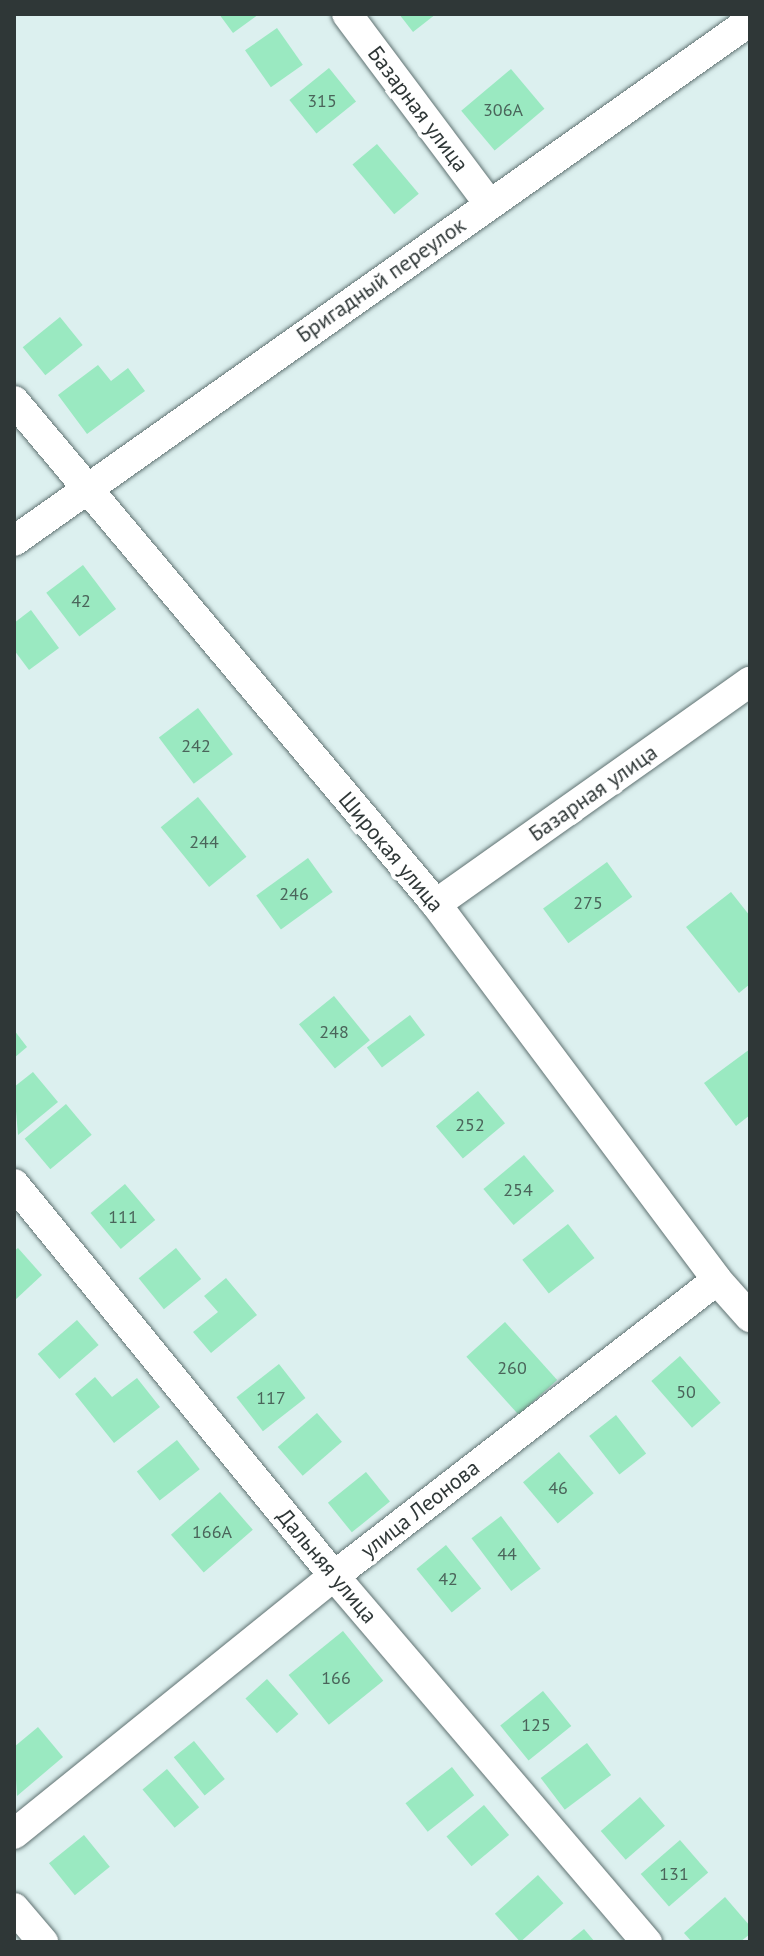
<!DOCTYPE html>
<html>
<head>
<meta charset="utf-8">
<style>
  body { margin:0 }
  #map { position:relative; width:764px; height:1956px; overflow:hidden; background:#dcf0ef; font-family:"PT Sans",sans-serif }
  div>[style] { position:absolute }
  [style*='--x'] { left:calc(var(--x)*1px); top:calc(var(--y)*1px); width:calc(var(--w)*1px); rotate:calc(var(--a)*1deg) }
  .building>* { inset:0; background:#9ae9c1; transform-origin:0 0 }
  .roads { filter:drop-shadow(0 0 2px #607272) drop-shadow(0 0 2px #607272) }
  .street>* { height:30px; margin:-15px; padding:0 15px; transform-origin:15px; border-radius:15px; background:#fff }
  span { translate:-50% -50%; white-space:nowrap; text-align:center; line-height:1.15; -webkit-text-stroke:8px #fff; paint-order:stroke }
  .number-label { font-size:18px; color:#4a645a }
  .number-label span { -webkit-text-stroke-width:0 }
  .street-label { font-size:22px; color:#2f3737 }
  .frame { position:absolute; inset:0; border:16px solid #2f3737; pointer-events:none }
</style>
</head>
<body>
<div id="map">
  <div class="building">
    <i style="clip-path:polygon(219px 14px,259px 14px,233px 33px)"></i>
    <i style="clip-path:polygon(399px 14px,436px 14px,413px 32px)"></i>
    <i style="left:277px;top:28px;width:45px;height:39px;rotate:55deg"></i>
    <i style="left:329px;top:68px;width:43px;height:51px;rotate:51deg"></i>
    <i style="left:511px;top:69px;width:52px;height:65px;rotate:50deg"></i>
    <i style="left:377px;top:144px;width:65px;height:32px;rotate:50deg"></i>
    <i style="left:60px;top:317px;width:36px;height:48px;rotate:51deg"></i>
    <i style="clip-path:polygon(98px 365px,111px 381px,128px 368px,145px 391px,87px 434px,58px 395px)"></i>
    <i style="left:83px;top:565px;width:55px;height:46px;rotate:53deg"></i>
    <i style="clip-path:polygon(31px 610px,59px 648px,29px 670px,14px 650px,14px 623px)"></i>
    <i style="left:198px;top:708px;width:58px;height:49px;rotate:53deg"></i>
    <i style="left:198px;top:797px;width:77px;height:48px;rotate:51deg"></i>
    <i style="left:308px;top:858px;width:42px;height:64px;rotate:54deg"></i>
    <i style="left:607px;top:862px;width:43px;height:79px;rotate:54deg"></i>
    <i style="clip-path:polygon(731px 892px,750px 916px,750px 984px,739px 993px,686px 927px)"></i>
    <i style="left:334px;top:996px;width:57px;height:45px;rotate:51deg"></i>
    <i style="left:410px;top:1015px;width:25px;height:54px;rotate:53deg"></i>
    <i style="clip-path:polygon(14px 1030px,27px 1047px,14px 1058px)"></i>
    <i style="clip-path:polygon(750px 1049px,750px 1115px,736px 1126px,704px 1083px)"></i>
    <i style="clip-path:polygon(33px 1072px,58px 1102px,18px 1135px,14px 1087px)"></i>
    <i style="left:478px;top:1091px;width:42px;height:55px;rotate:50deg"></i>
    <i style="left:66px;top:1104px;width:40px;height:54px;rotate:50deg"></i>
    <i style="left:524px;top:1155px;width:47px;height:53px;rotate:50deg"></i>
    <i style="left:125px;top:1184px;width:47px;height:45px;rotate:50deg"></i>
    <i style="left:568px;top:1224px;width:43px;height:58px;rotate:52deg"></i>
    <i style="clip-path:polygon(18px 1248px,42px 1275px,14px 1301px,14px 1251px)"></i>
    <i style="left:176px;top:1248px;width:40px;height:48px;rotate:51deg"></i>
    <i style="clip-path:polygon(226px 1278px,257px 1315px,211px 1353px,193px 1332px,218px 1312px,204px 1296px)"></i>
    <i style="left:77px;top:1320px;width:33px;height:52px;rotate:49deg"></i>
    <i style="left:505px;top:1322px;width:78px;height:52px;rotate:48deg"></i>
    <i style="left:680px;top:1356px;width:62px;height:38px;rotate:49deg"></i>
    <i style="left:279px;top:1364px;width:43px;height:54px;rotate:52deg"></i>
    <i style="clip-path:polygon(95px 1377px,112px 1397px,137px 1378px,160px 1407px,114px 1443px,75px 1394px)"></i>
    <i style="left:317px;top:1413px;width:38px;height:52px;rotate:49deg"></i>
    <i style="left:616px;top:1415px;width:49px;height:34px;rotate:52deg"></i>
    <i style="left:177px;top:1440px;width:37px;height:51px;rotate:52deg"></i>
    <i style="left:559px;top:1452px;width:54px;height:47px;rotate:50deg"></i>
    <i style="left:366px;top:1472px;width:38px;height:49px;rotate:51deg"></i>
    <i style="left:220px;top:1492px;width:50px;height:65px;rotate:49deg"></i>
    <i style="left:501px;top:1516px;width:66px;height:37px;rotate:53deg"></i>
    <i style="left:446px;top:1545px;width:56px;height:38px;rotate:51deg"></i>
    <i style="left:343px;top:1631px;width:64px;height:70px;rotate:51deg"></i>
    <i style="left:267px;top:1679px;width:47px;height:29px;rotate:48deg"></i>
    <i style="left:543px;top:1691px;width:45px;height:55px;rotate:51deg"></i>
    <i style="clip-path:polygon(38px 1727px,63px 1757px,17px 1796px,14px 1747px)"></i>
    <i style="left:194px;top:1741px;width:49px;height:26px;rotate:51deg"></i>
    <i style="left:587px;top:1743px;width:40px;height:58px;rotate:53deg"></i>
    <i style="left:452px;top:1767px;width:36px;height:59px;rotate:52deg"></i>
    <i style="left:167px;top:1769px;width:50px;height:32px;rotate:50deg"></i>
    <i style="left:640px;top:1797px;width:38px;height:52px;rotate:49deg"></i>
    <i style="left:484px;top:1805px;width:39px;height:49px;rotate:50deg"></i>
    <i style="left:84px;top:1835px;width:41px;height:45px;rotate:51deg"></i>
    <i style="left:680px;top:1840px;width:43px;height:52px;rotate:49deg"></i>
    <i style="left:538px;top:1875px;width:38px;height:58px;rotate:48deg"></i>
    <i style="clip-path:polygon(725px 1897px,750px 1926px,750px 1934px,740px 1942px,692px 1942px,684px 1933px)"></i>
    <i style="clip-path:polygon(584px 1929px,595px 1942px,568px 1942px)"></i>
  </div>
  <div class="roads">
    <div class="street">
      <i style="--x:347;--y:14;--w:237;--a:53.2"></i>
      <i style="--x:14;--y:401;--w:657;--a:50"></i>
      <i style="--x:436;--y:904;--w:469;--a:53.2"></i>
      <i style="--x:717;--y:1280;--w:50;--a:48.3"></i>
      <i style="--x:14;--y:541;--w:901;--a:-35.24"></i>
      <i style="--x:436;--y:904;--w:385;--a:-35.3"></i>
      <i style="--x:14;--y:1184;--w:506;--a:50.77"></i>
      <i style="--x:334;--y:1576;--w:482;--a:49.5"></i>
      <i style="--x:14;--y:1834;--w:411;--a:-38.9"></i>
      <i style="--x:334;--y:1576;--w:484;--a:-37.7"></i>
      <i style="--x:14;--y:1908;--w:45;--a:49.5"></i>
    </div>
  </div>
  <div class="number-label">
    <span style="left:322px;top:101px">315</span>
    <span style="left:503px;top:110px">306А</span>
    <span style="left:81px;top:601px">42</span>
    <span style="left:196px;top:746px">242</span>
    <span style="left:204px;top:842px">244</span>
    <span style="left:294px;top:894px">246</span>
    <span style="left:588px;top:903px">275</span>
    <span style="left:334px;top:1032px">248</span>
    <span style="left:470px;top:1125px">252</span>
    <span style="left:518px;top:1190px">254</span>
    <span style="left:123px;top:1217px">111</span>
    <span style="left:512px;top:1368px">260</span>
    <span style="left:686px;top:1392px">50</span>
    <span style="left:271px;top:1398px">117</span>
    <span style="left:558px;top:1488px">46</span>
    <span style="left:212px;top:1532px">166А</span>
    <span style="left:507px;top:1554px">44</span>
    <span style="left:448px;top:1579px">42</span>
    <span style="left:336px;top:1678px">166</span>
    <span style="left:536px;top:1725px">125</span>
    <span style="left:674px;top:1874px">131</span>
  </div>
  <div class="street-label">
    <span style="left:418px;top:109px;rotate:53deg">Базарная улица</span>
    <span style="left:381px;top:280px;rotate:-35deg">Бригадный переулок</span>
    <span style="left:593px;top:793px;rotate:-35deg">Базарная улица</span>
    <span style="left:391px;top:852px;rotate:50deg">Широкая улица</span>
    <span style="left:420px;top:1509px;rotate:-38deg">улица Леонова</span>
    <span style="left:327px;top:1566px;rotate:50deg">Дальняя улица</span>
  </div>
  <div class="frame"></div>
</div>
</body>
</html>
